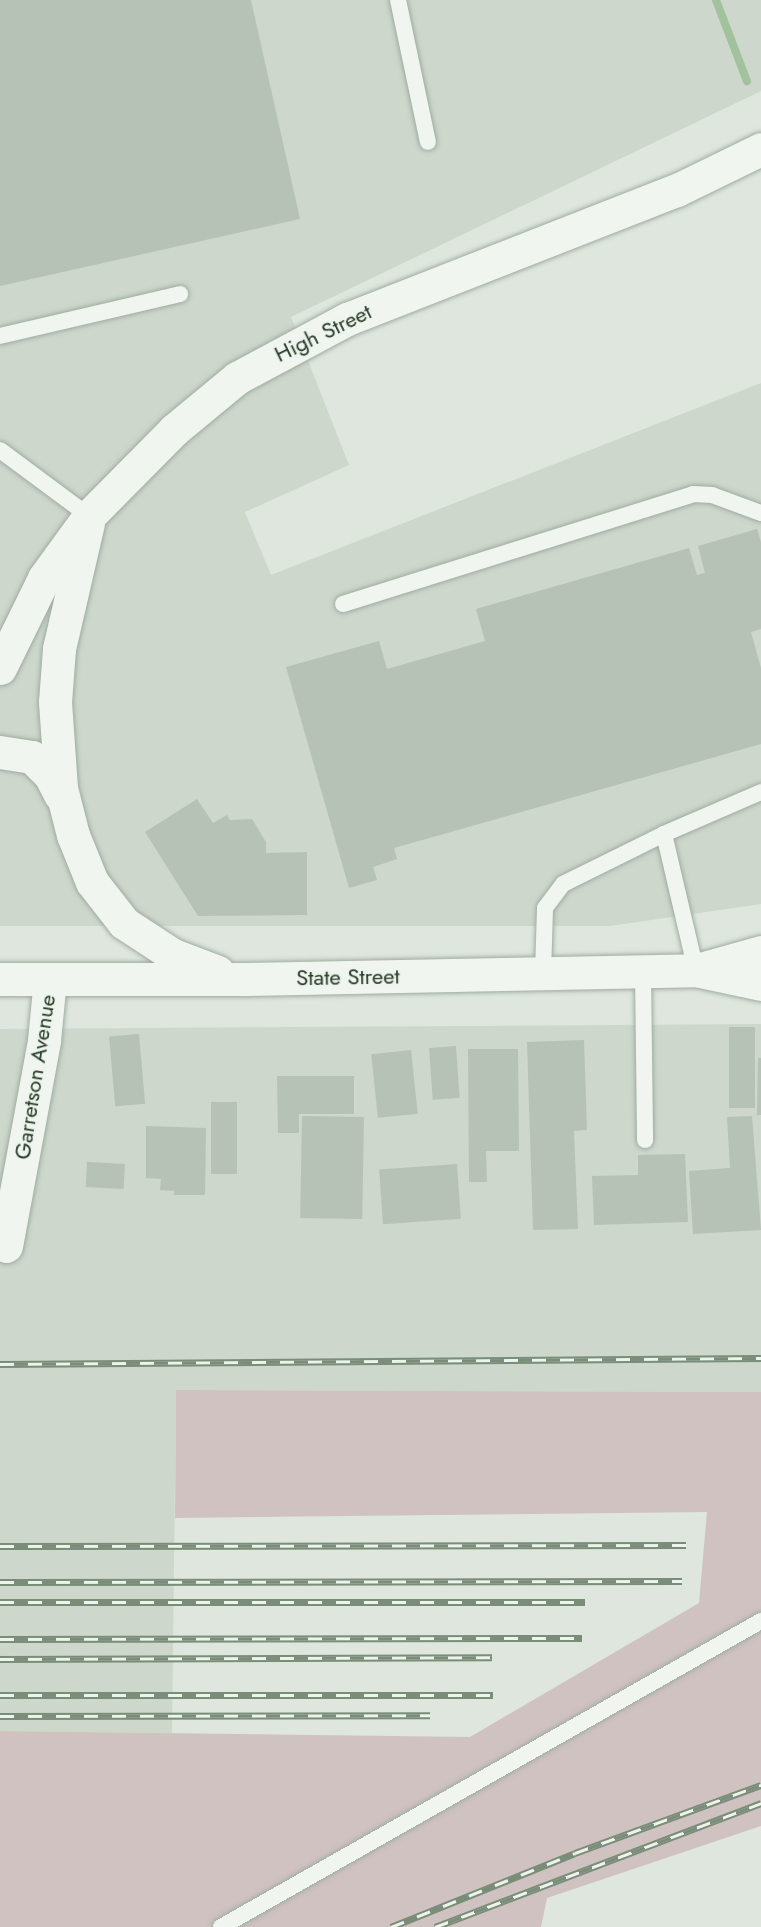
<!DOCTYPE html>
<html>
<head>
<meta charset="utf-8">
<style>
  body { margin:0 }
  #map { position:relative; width:761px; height:1927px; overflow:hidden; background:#dee6de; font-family:Jost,sans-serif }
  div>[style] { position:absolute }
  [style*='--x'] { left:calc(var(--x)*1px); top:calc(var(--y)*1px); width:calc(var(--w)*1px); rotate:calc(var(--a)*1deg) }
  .built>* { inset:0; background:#cdd7cc }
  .green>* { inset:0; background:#cfc2c0 }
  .stream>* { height:8px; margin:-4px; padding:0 4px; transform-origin:4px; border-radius:4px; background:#a1c29d }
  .building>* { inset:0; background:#b6c2b6; transform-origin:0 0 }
  .roads { filter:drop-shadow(0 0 2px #a0aca0) drop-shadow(0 0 2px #a0aca0) }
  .service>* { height:16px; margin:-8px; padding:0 8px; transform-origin:8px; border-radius:8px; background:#f0f5f0 }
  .minor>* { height:33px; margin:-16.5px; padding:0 16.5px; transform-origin:16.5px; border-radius:16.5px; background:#f0f5f0 }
  .tertiary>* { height:33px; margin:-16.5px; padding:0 16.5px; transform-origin:16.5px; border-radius:16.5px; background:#f0f5f0 }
  .rail>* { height:7px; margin-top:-3.5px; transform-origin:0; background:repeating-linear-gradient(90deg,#edf4ed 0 14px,#7a8d79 0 28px); box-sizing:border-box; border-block:2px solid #7a8d79 }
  span { translate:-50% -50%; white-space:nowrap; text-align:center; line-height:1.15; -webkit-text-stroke:4.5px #edf4ed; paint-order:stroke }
  .street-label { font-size:22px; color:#293b29 }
</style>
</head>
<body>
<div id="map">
  <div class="built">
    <i style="clip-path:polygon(0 0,761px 0,761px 91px,291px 317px,349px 465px,245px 512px,271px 575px,761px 383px,761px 904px,610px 926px,0 926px)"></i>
    <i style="clip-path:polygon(761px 1024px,761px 1392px,176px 1390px,172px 1733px,0 1731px,0 1029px)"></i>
  </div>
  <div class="green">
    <i style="clip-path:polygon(176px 1390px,761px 1392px,761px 1826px,547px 1898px,541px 1927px,0 1927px,0 1731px,470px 1737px,699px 1603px,707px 1512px,175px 1518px)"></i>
  </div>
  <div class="stream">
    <i style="--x:716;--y:0;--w:87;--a:69.1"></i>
  </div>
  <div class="building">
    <i style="clip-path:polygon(0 0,251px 0,300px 219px,0 286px)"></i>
    <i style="clip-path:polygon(757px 529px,761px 542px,761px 629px,751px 632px,761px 668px,761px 744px,394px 848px,397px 859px,373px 867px,377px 880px,349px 888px,286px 667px,379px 641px,387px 669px,485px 641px,476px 609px,689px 548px,697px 575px,705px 573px,698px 546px)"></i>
    <i style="clip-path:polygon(197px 799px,213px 823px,227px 815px,230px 820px,252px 819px,266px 842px,266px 853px,307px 852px,307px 915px,198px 916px,145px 832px)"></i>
    <i style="left:729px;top:1027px;width:26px;height:81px"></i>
    <i style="left:139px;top:1034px;width:70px;height:30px;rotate:85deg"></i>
    <i style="clip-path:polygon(584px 1040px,587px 1130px,574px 1131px,578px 1229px,533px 1230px,527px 1042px)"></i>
    <i style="left:456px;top:1046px;width:52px;height:27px;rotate:86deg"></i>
    <i style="clip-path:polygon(468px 1049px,518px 1049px,519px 1151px,486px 1151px,487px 1182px,469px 1182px)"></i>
    <i style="left:411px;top:1050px;width:64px;height:40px;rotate:84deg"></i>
    <i style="clip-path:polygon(758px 1058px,761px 1058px,761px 1115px,757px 1115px)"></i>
    <i style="clip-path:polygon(277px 1076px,354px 1076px,354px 1114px,299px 1114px,299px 1133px,278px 1133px)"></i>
    <i style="left:211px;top:1102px;width:26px;height:72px"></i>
    <i style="left:302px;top:1116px;width:62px;height:102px;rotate:1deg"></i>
    <i style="clip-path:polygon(752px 1116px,761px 1230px,693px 1234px,689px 1171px,730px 1168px,727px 1117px)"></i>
    <i style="clip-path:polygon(146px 1126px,206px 1128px,205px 1195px,174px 1195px,174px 1191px,160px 1190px,161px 1179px,146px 1178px)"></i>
    <i style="clip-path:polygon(685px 1154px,688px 1222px,594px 1225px,592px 1176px,638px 1175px,638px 1155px)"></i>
    <i style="left:87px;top:1162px;width:38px;height:25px;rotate:3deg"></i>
    <i style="left:457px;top:1164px;width:55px;height:78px;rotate:86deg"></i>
  </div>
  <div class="roads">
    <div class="service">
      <i style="--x:398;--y:0;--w:145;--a:78.1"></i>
      <i style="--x:0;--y:336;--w:185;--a:-13.1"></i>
      <i style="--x:0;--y:450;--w:111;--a:36.6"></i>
      <i style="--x:343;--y:604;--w:367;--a:-17.4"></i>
      <i style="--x:693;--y:494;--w:19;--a:3"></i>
      <i style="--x:712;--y:495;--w:52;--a:20.2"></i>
      <i style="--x:664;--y:834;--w:106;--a:-23.4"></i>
      <i style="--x:643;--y:971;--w:169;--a:89.3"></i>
      <i style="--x:543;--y:973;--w:65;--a:-88.2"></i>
      <i style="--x:545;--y:908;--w:30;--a:-53"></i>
      <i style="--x:563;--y:884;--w:113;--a:-26.3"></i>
      <i style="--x:664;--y:834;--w:140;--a:76.8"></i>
      <i style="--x:221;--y:1927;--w:621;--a:-29.54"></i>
    </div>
    <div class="minor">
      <i style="--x:6;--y:1246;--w:209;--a:-79.5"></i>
      <i style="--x:44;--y:1040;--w:61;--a:-84.4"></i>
    </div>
    <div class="tertiary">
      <i style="--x:88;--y:523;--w:129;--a:103"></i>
      <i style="--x:59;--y:649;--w:53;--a:94.3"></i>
      <i style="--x:55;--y:702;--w:86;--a:86"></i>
      <i style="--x:61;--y:788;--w:49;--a:75.7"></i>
      <i style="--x:73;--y:835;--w:51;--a:68"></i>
      <i style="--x:92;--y:882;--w:52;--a:52"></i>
      <i style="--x:124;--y:923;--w:59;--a:33.1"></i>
      <i style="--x:173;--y:955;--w:48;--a:20.7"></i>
      <i style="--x:0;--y:668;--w:100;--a:-63.9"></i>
      <i style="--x:44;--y:578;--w:77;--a:-54"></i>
      <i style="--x:89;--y:516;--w:121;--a:-45.3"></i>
      <i style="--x:174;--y:430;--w:82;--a:-39.5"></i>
      <i style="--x:237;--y:378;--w:125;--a:-28.2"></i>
      <i style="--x:347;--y:319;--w:354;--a:-21.4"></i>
      <i style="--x:677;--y:190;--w:93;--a:-26"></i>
      <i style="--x:0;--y:752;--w:32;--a:9"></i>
      <i style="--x:32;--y:757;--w:25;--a:45"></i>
      <i style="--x:50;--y:775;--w:22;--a:63"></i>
      <i style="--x:701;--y:969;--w:62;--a:-15.8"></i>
      <i style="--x:0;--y:979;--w:246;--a:0"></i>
      <i style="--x:246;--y:979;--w:450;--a:-1.1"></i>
      <i style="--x:696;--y:970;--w:66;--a:12.2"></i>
    </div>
  </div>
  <div class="rail">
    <i style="--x:0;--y:1364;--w:761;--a:-0.45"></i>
    <i style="--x:0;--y:1546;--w:686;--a:-0.08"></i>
    <i style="--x:0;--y:1582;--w:682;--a:-0.08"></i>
    <i style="--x:0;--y:1602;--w:585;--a:0"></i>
    <i style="--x:0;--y:1639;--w:582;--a:-0.1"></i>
    <i style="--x:0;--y:1659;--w:492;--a:-0.2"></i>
    <i style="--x:0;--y:1695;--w:493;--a:0"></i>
    <i style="--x:0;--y:1716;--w:430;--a:-0.1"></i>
    <i style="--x:391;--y:1927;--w:198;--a:-21.9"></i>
    <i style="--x:575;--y:1853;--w:198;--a:-20.1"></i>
    <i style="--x:435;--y:1927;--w:349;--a:-20.8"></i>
  </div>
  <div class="street-label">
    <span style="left:323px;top:333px;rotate:-26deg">High Street</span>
    <span style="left:348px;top:977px;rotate:-1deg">State Street</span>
    <span style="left:35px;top:1077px;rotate:-81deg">Garretson Avenue</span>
  </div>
</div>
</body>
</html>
